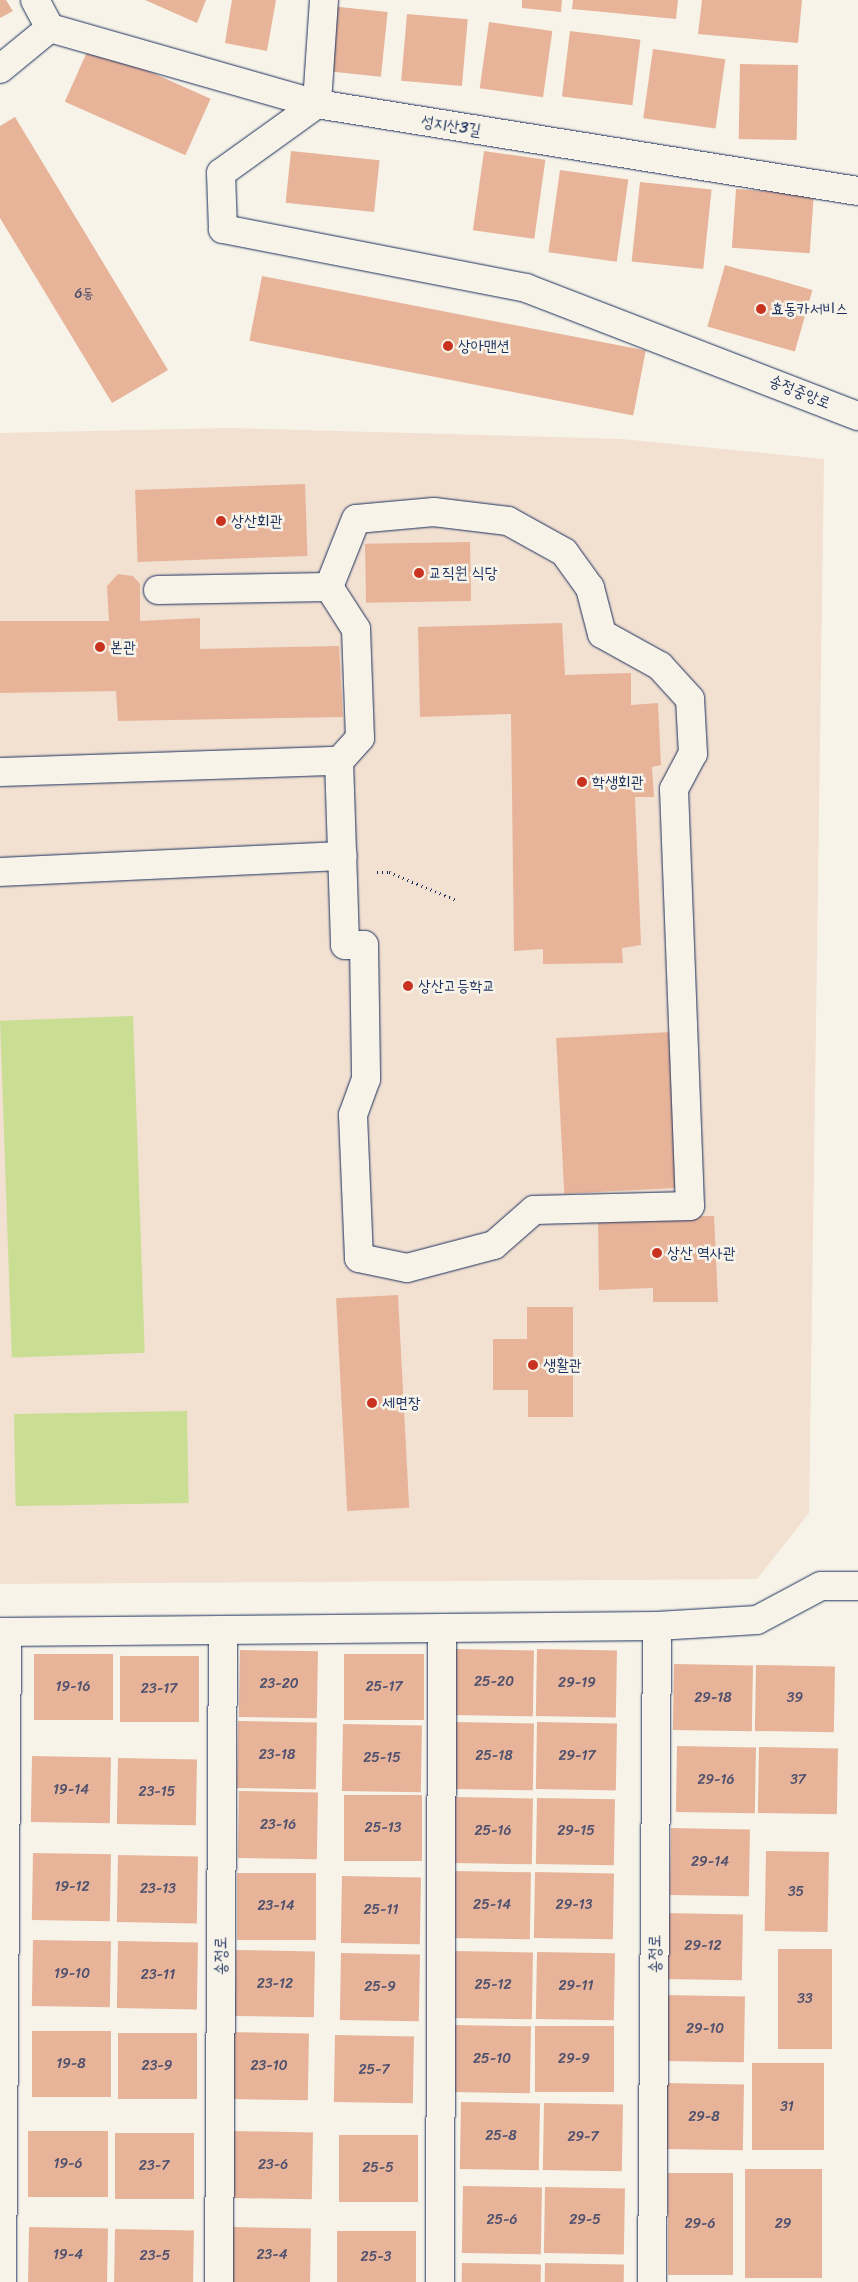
<!DOCTYPE html>
<html>
<head>
<meta charset="utf-8">
<style>
  body { margin:0 }
  #map { position:relative; width:858px; height:2282px; overflow:hidden; background:#f7f3e8; font-family:Sriracha,"Poor Story",sans-serif }
  div>[style] { position:absolute }
  [style*='--x'] { left:calc(var(--x)*1px); top:calc(var(--y)*1px); width:calc(var(--w)*1px); rotate:calc(var(--a)*1deg) }
  .built>* { inset:0; background:#f2e0d1 }
  .green>* { inset:0; background:#c9dd93; transform-origin:0 0 }
  .building>* { inset:0; background:#e7b49a; transform-origin:0 0 }
  .path>* { height:3px; margin-top:-1.5px; transform-origin:0; background:repeating-linear-gradient(90deg,#1b2f5e 0 1px,transparent 0 5px) }
  .roads { filter:drop-shadow(0 0 1px #1b2f5e) drop-shadow(0 0 1px #1b2f5e) }
  .minor>* { height:28px; margin:-14px; padding:0 14px; transform-origin:14px; border-radius:14px; background:#f7f3e8 }
  .dots>* { width:14px; height:14px; translate:-50% -50%; box-sizing:border-box; border:2px solid #f7f3e8; border-radius:50% }
  span { translate:-50% -50%; white-space:nowrap; text-align:center; line-height:1.15; -webkit-text-stroke:5px #f7f3e8; paint-order:stroke }
  .number-label { font-size:14px; color:#4e506d }
  .number-label span { -webkit-text-stroke-width:0 }
  .street-label { font-size:16px; color:#1b2f5e }
  .poi-label { font-size:16px; color:#1b2f5e }
  .left { translate:0 -50%; text-align:left }
</style>
</head>
<body>
<div id="map">
  <div class="built">
    <i style="clip-path:polygon(231px 428px,622px 439px,824px 459px,809px 1513px,757px 1579px,0 1584px,0 433px)"></i>
  </div>
  <div class="green">
    <i style="left:133px;top:1016px;width:337px;height:133px;rotate:88deg"></i>
    <i style="left:187px;top:1411px;width:92px;height:173px;rotate:89deg"></i>
  </div>
  <div class="building">
    <i style="clip-path:polygon(0 0,6px 0,13px 11px,0 18px)"></i>
    <i style="clip-path:polygon(145px 0,206px 0,197px 23px)"></i>
    <i style="clip-path:polygon(232px 0,276px 0,267px 51px,225px 43px)"></i>
    <i style="clip-path:polygon(522px 0,562px 0,561px 12px,522px 8px)"></i>
    <i style="clip-path:polygon(573px 0,678px 0,676px 19px,572px 9px)"></i>
    <i style="clip-path:polygon(702px 0,802px 0,798px 43px,698px 34px)"></i>
    <i style="left:330px;top:6px;width:58px;height:65px;rotate:6deg"></i>
    <i style="left:407px;top:14px;width:61px;height:67px;rotate:5deg"></i>
    <i style="left:489px;top:22px;width:64px;height:67px;rotate:8deg"></i>
    <i style="left:570px;top:31px;width:71px;height:66px;rotate:7deg"></i>
    <i style="left:90px;top:45px;width:132px;height:62px;rotate:24deg"></i>
    <i style="left:653px;top:49px;width:73px;height:70px;rotate:8deg"></i>
    <i style="left:740px;top:64px;width:58px;height:75px;rotate:1deg"></i>
    <i style="clip-path:polygon(15px 117px,168px 370px,112px 403px,0 218px,0 126px)"></i>
    <i style="left:291px;top:151px;width:89px;height:52px;rotate:6deg"></i>
    <i style="left:484px;top:151px;width:62px;height:80px;rotate:8deg"></i>
    <i style="left:560px;top:170px;width:69px;height:83px;rotate:8deg"></i>
    <i style="left:640px;top:182px;width:72px;height:80px;rotate:6deg"></i>
    <i style="left:736px;top:189px;width:78px;height:59px;rotate:4deg"></i>
    <i style="left:725px;top:265px;width:91px;height:64px;rotate:16deg"></i>
    <i style="left:262px;top:276px;width:391px;height:66px;rotate:11deg"></i>
    <i style="left:305px;top:484px;width:72px;height:170px;rotate:88deg"></i>
    <i style="left:470px;top:542px;width:59px;height:105px;rotate:89deg"></i>
    <i style="clip-path:polygon(118px 574px,133px 576px,140px 584px,140px 621px,200px 618px,200px 649px,339px 646px,343px 717px,118px 721px,116px 691px,0 693px,0 621px,109px 621px,107px 586px)"></i>
    <i style="clip-path:polygon(562px 623px,565px 675px,631px 673px,631px 705px,658px 703px,661px 765px,652px 767px,654px 797px,635px 797px,641px 945px,622px 948px,623px 963px,543px 964px,543px 949px,514px 951px,511px 714px,420px 717px,418px 627px)"></i>
    <i style="left:671px;top:1032px;width:156px;height:115px;rotate:87deg"></i>
    <i style="clip-path:polygon(714px 1216px,718px 1302px,653px 1302px,653px 1288px,599px 1290px,598px 1217px)"></i>
    <i style="left:398px;top:1295px;width:213px;height:62px;rotate:87deg"></i>
    <i style="clip-path:polygon(527px 1307px,573px 1307px,573px 1417px,528px 1417px,528px 1390px,493px 1390px,493px 1339px,527px 1339px)"></i>
    <i style="left:455px;top:1649px;width:79px;height:66px;rotate:1deg"></i>
    <i style="left:537px;top:1649px;width:80px;height:67px;rotate:1deg"></i>
    <i style="left:240px;top:1650px;width:78px;height:67px;rotate:1deg"></i>
    <i style="left:34px;top:1654px;width:79px;height:66px"></i>
    <i style="left:344px;top:1654px;width:80px;height:66px"></i>
    <i style="left:120px;top:1656px;width:79px;height:66px"></i>
    <i style="left:674px;top:1664px;width:79px;height:66px;rotate:1deg"></i>
    <i style="left:756px;top:1665px;width:79px;height:66px;rotate:1deg"></i>
    <i style="left:238px;top:1721px;width:79px;height:67px;rotate:1deg"></i>
    <i style="left:455px;top:1722px;width:79px;height:67px;rotate:1deg"></i>
    <i style="left:537px;top:1722px;width:80px;height:67px;rotate:1deg"></i>
    <i style="left:343px;top:1724px;width:79px;height:67px;rotate:1deg"></i>
    <i style="left:677px;top:1746px;width:79px;height:66px;rotate:1deg"></i>
    <i style="left:759px;top:1747px;width:79px;height:66px;rotate:1deg"></i>
    <i style="left:32px;top:1756px;width:79px;height:66px;rotate:1deg"></i>
    <i style="left:118px;top:1758px;width:79px;height:66px;rotate:1deg"></i>
    <i style="left:239px;top:1791px;width:79px;height:67px;rotate:1deg"></i>
    <i style="left:344px;top:1795px;width:78px;height:66px"></i>
    <i style="left:454px;top:1797px;width:79px;height:66px;rotate:1deg"></i>
    <i style="left:537px;top:1798px;width:78px;height:66px;rotate:1deg"></i>
    <i style="left:671px;top:1828px;width:79px;height:67px;rotate:1deg"></i>
    <i style="left:766px;top:1851px;width:63px;height:80px;rotate:1deg"></i>
    <i style="left:33px;top:1853px;width:78px;height:67px;rotate:1deg"></i>
    <i style="left:118px;top:1855px;width:80px;height:67px;rotate:1deg"></i>
    <i style="left:453px;top:1871px;width:78px;height:67px;rotate:1deg"></i>
    <i style="left:535px;top:1872px;width:79px;height:66px;rotate:1deg"></i>
    <i style="left:237px;top:1873px;width:79px;height:67px"></i>
    <i style="left:342px;top:1876px;width:79px;height:67px;rotate:1deg"></i>
    <i style="left:664px;top:1913px;width:79px;height:66px;rotate:1deg"></i>
    <i style="left:33px;top:1940px;width:78px;height:66px;rotate:1deg"></i>
    <i style="left:118px;top:1941px;width:80px;height:67px;rotate:1deg"></i>
    <i style="left:778px;top:1949px;width:54px;height:100px"></i>
    <i style="left:236px;top:1950px;width:79px;height:66px;rotate:1deg"></i>
    <i style="left:454px;top:1951px;width:79px;height:67px;rotate:1deg"></i>
    <i style="left:537px;top:1952px;width:78px;height:67px;rotate:1deg"></i>
    <i style="left:341px;top:1953px;width:79px;height:67px;rotate:1deg"></i>
    <i style="left:666px;top:1995px;width:79px;height:66px;rotate:1deg"></i>
    <i style="left:453px;top:2025px;width:78px;height:67px;rotate:1deg"></i>
    <i style="left:535px;top:2026px;width:79px;height:66px"></i>
    <i style="left:32px;top:2031px;width:79px;height:66px"></i>
    <i style="left:230px;top:2032px;width:79px;height:67px;rotate:1deg"></i>
    <i style="left:118px;top:2033px;width:79px;height:66px"></i>
    <i style="left:335px;top:2035px;width:79px;height:67px;rotate:1deg"></i>
    <i style="left:752px;top:2063px;width:72px;height:87px"></i>
    <i style="left:665px;top:2083px;width:79px;height:66px;rotate:1deg"></i>
    <i style="left:461px;top:2102px;width:79px;height:67px;rotate:1deg"></i>
    <i style="left:544px;top:2103px;width:79px;height:67px;rotate:1deg"></i>
    <i style="left:28px;top:2131px;width:80px;height:66px"></i>
    <i style="left:234px;top:2131px;width:79px;height:67px;rotate:1deg"></i>
    <i style="left:115px;top:2133px;width:79px;height:66px"></i>
    <i style="left:339px;top:2135px;width:79px;height:67px"></i>
    <i style="left:745px;top:2169px;width:77px;height:109px"></i>
    <i style="left:668px;top:2173px;width:65px;height:102px"></i>
    <i style="left:463px;top:2186px;width:79px;height:67px;rotate:1deg"></i>
    <i style="left:545px;top:2187px;width:80px;height:66px;rotate:1deg"></i>
    <i style="left:29px;top:2227px;width:79px;height:55px;rotate:1deg"></i>
    <i style="left:232px;top:2227px;width:79px;height:55px;rotate:1deg"></i>
    <i style="left:115px;top:2229px;width:79px;height:53px;rotate:1deg"></i>
    <i style="left:337px;top:2231px;width:79px;height:51px"></i>
    <i style="left:462px;top:2263px;width:79px;height:19px;rotate:1deg"></i>
    <i style="left:545px;top:2263px;width:79px;height:19px;rotate:1deg"></i>
  </div>
  <div class="path">
    <i style="--x:377;--y:872;--w:12;--a:0"></i>
    <i style="--x:389;--y:872;--w:73;--a:22.7"></i>
  </div>
  <div class="roads">
    <div class="minor">
      <i style="--x:35;--y:0;--w:32;--a:62"></i>
      <i style="--x:324;--y:0;--w:104;--a:93.9"></i>
      <i style="--x:317;--y:104;--w:118;--a:144.3"></i>
      <i style="--x:221;--y:173;--w:56;--a:88"></i>
      <i style="--x:223;--y:229;--w:309;--a:11"></i>
      <i style="--x:526;--y:288;--w:356;--a:21.1"></i>
      <i style="--x:50;--y:28;--w:278;--a:15.9"></i>
      <i style="--x:317;--y:104;--w:548;--a:9.14"></i>
      <i style="--x:0;--y:69;--w:65;--a:-39.4"></i>
      <i style="--x:329;--y:587;--w:50;--a:57.3"></i>
      <i style="--x:356;--y:629;--w:109;--a:87.9"></i>
      <i style="--x:360;--y:738;--w:31;--a:132"></i>
      <i style="--x:0;--y:772;--w:339;--a:-1.9"></i>
      <i style="--x:339;--y:761;--w:184;--a:88.1"></i>
      <i style="--x:345;--y:945;--w:19;--a:0"></i>
      <i style="--x:364;--y:945;--w:134;--a:89.1"></i>
      <i style="--x:366;--y:1079;--w:38;--a:110"></i>
      <i style="--x:353;--y:1115;--w:143;--a:87.6"></i>
      <i style="--x:359;--y:1258;--w:49;--a:11.8"></i>
      <i style="--x:407;--y:1268;--w:90;--a:-14.8"></i>
      <i style="--x:494;--y:1245;--w:53;--a:-41.2"></i>
      <i style="--x:534;--y:1210;--w:156;--a:-1.5"></i>
      <i style="--x:690;--y:1206;--w:417;--a:-92.2"></i>
      <i style="--x:674;--y:789;--w:40;--a:-62"></i>
      <i style="--x:693;--y:754;--w:55;--a:-93.1"></i>
      <i style="--x:690;--y:699;--w:45;--a:-132.3"></i>
      <i style="--x:660;--y:666;--w:66;--a:-151.1"></i>
      <i style="--x:602;--y:634;--w:48;--a:-104.6"></i>
      <i style="--x:590;--y:588;--w:44;--a:-125.8"></i>
      <i style="--x:564;--y:552;--w:64;--a:-151"></i>
      <i style="--x:508;--y:521;--w:75;--a:-173.1"></i>
      <i style="--x:434;--y:512;--w:78;--a:174.9"></i>
      <i style="--x:356;--y:519;--w:73;--a:111.7"></i>
      <i style="--x:329;--y:587;--w:171;--a:179"></i>
      <i style="--x:0;--y:872;--w:343;--a:-2.7"></i>
      <i style="--x:0;--y:1632;--w:657;--a:-0.52"></i>
      <i style="--x:657;--y:1626;--w:100;--a:-3.4"></i>
      <i style="--x:757;--y:1620;--w:72;--a:-28"></i>
      <i style="--x:821;--y:1586;--w:37;--a:0"></i>
      <i style="--x:2;--y:2282;--w:650;--a:-89.56"></i>
      <i style="--x:219;--y:2282;--w:652;--a:-89.65"></i>
      <i style="--x:440;--y:2282;--w:654;--a:-89.82"></i>
      <i style="--x:652;--y:2282;--w:656;--a:-89.56"></i>
    </div>
  </div>
  <div class="dots">
    <i style="left:761px;top:309px;background:#c8321e"></i>
    <i style="left:448px;top:346px;background:#c8321e"></i>
    <i style="left:221px;top:521px;background:#c8321e"></i>
    <i style="left:419px;top:573px;background:#c8321e"></i>
    <i style="left:100px;top:647px;background:#c8321e"></i>
    <i style="left:582px;top:782px;background:#c8321e"></i>
    <i style="left:408px;top:986px;background:#c8321e"></i>
    <i style="left:657px;top:1253px;background:#c8321e"></i>
    <i style="left:533px;top:1365px;background:#c8321e"></i>
    <i style="left:372px;top:1403px;background:#c8321e"></i>
  </div>
  <div class="number-label">
    <span style="left:84px;top:294px">6동</span>
    <span style="left:494px;top:1682px">25-20</span>
    <span style="left:577px;top:1683px">29-19</span>
    <span style="left:279px;top:1684px">23-20</span>
    <span style="left:73px;top:1687px">19-16</span>
    <span style="left:384px;top:1687px">25-17</span>
    <span style="left:159px;top:1689px">23-17</span>
    <span style="left:713px;top:1698px">29-18</span>
    <span style="left:795px;top:1698px">39</span>
    <span style="left:277px;top:1755px">23-18</span>
    <span style="left:494px;top:1756px">25-18</span>
    <span style="left:577px;top:1756px">29-17</span>
    <span style="left:382px;top:1758px">25-15</span>
    <span style="left:716px;top:1780px">29-16</span>
    <span style="left:798px;top:1780px">37</span>
    <span style="left:71px;top:1790px">19-14</span>
    <span style="left:157px;top:1792px">23-15</span>
    <span style="left:278px;top:1825px">23-16</span>
    <span style="left:383px;top:1828px">25-13</span>
    <span style="left:493px;top:1831px">25-16</span>
    <span style="left:576px;top:1831px">29-15</span>
    <span style="left:710px;top:1862px">29-14</span>
    <span style="left:72px;top:1887px">19-12</span>
    <span style="left:158px;top:1889px">23-13</span>
    <span style="left:796px;top:1892px">35</span>
    <span style="left:492px;top:1905px">25-14</span>
    <span style="left:574px;top:1905px">29-13</span>
    <span style="left:276px;top:1906px">23-14</span>
    <span style="left:381px;top:1910px">25-11</span>
    <span style="left:703px;top:1946px">29-12</span>
    <span style="left:72px;top:1974px">19-10</span>
    <span style="left:158px;top:1975px">23-11</span>
    <span style="left:275px;top:1984px">23-12</span>
    <span style="left:493px;top:1985px">25-12</span>
    <span style="left:576px;top:1986px">29-11</span>
    <span style="left:380px;top:1987px">25-9</span>
    <span style="left:805px;top:1999px">33</span>
    <span style="left:705px;top:2029px">29-10</span>
    <span style="left:492px;top:2059px">25-10</span>
    <span style="left:574px;top:2059px">29-9</span>
    <span style="left:71px;top:2064px">19-8</span>
    <span style="left:157px;top:2066px">23-9</span>
    <span style="left:269px;top:2066px">23-10</span>
    <span style="left:374px;top:2070px">25-7</span>
    <span style="left:787px;top:2107px">31</span>
    <span style="left:704px;top:2117px">29-8</span>
    <span style="left:501px;top:2136px">25-8</span>
    <span style="left:583px;top:2137px">29-7</span>
    <span style="left:68px;top:2164px">19-6</span>
    <span style="left:273px;top:2165px">23-6</span>
    <span style="left:154px;top:2166px">23-7</span>
    <span style="left:378px;top:2168px">25-5</span>
    <span style="left:502px;top:2220px">25-6</span>
    <span style="left:585px;top:2220px">29-5</span>
    <span style="left:700px;top:2224px">29-6</span>
    <span style="left:783px;top:2224px">29</span>
    <span style="left:68px;top:2255px">19-4</span>
    <span style="left:272px;top:2255px">23-4</span>
    <span style="left:155px;top:2256px">23-5</span>
    <span style="left:376px;top:2257px">25-3</span>
  </div>
  <div class="street-label">
    <span style="left:451px;top:126px;rotate:9deg">성지산3길</span>
    <span style="left:800px;top:392px;rotate:22deg">송정중앙로</span>
    <span style="left:655px;top:1954px;rotate:-90deg">송정로</span>
    <span style="left:221px;top:1956px;rotate:-90deg">송정로</span>
  </div>
  <div class="poi-label">
    <span class="left" style="left:771px;top:309px">효동카서비스</span>
    <span class="left" style="left:458px;top:346px">상아맨션</span>
    <span class="left" style="left:231px;top:521px">상산회관</span>
    <span class="left" style="left:429px;top:573px">교직원 식당</span>
    <span class="left" style="left:110px;top:647px">본관</span>
    <span class="left" style="left:592px;top:782px">학생회관</span>
    <span class="left" style="left:418px;top:986px">상산고등학교</span>
    <span class="left" style="left:667px;top:1253px">상산 역사관</span>
    <span class="left" style="left:543px;top:1365px">생활관</span>
    <span class="left" style="left:382px;top:1403px">세면장</span>
  </div>
</div>
</body>
</html>
